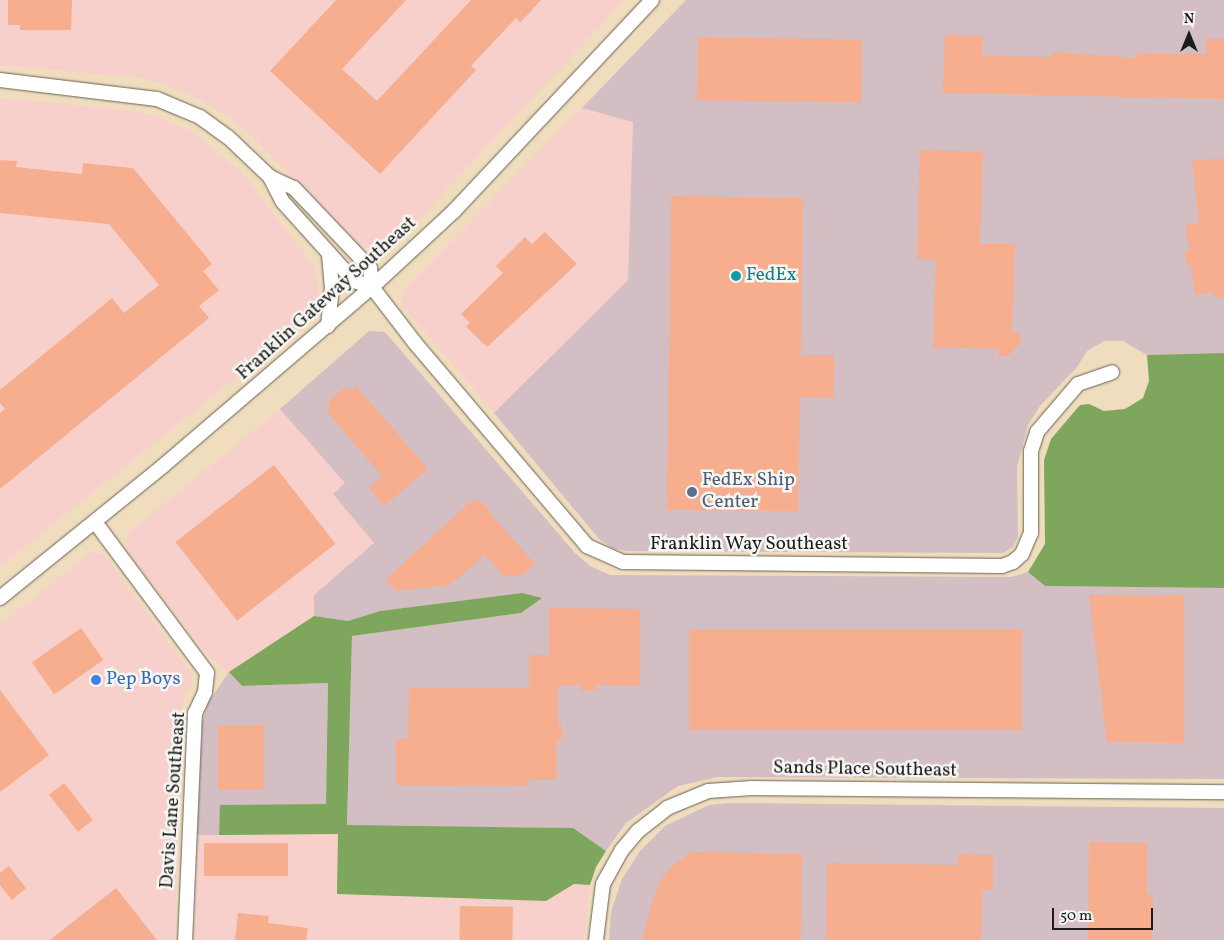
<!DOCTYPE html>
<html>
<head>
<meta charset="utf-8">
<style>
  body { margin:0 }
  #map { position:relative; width:1224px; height:940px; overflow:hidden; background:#f0ddbe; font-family:Vollkorn,serif }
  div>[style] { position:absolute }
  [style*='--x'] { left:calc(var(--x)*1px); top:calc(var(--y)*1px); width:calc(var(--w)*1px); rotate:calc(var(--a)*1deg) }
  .built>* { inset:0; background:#f7d0cc }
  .industrial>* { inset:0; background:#d2bec3 }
  .forest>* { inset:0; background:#7ea65d }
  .building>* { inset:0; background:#f6ae8e; transform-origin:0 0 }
  .roads { filter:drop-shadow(0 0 1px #666055) drop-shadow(0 0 1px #666055) }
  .minor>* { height:14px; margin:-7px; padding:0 7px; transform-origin:7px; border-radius:7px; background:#fff }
  .dots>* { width:14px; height:14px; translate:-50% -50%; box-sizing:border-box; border:2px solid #f6f6f2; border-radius:50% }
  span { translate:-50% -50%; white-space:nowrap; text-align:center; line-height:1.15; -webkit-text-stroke:5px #f6f6f2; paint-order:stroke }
  .culture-label { font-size:19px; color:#0d838f }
  .left { translate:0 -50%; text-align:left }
  .street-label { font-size:19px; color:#1c1c1c }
  .service-label { font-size:19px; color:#4e5e75 }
  .shop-label { font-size:19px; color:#366cbe }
  .north { position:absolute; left:1164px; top:10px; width:50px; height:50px; -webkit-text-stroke:4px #f6f6f2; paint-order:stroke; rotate:0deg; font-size:14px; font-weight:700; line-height:20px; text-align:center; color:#1c1c1c }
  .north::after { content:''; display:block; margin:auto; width:18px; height:22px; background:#1c1c1c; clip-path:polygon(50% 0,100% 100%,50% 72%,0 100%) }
  .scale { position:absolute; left:1052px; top:908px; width:101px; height:22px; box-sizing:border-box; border:2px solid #1c1c1c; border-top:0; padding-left:6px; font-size:15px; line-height:18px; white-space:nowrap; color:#1c1c1c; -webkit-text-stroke:4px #f6f6f2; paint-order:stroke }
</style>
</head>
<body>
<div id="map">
  <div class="built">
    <i style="clip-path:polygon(0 0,625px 0,393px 246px,378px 250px,359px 246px,251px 135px,226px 115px,183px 91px,143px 78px,0 65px)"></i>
    <i style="clip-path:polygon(0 98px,127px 110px,160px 117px,194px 133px,243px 174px,314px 267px,319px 286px,318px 300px,309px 319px,0 567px)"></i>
    <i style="clip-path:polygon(582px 108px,633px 122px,628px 280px,494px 413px,401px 304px,402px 292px)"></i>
    <i style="clip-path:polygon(280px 409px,346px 483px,333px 494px,374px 543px,314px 595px,314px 616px,229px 672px,207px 655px,126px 550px,127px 534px)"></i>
    <i style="clip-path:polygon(91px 552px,104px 555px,192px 674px,192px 685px,185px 694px,180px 720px,175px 940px,0 940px,0 625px)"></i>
    <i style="clip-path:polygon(339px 834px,338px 894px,546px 901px,574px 884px,590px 885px,584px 940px,194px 940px,197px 835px)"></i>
  </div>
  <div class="industrial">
    <i style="clip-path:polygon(686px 0,1224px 0,1224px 353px,1147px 355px,1123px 341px,1104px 341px,1087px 351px,1077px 367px,1040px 406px,1028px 425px,1017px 467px,1018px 537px,1013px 547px,1003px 553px,628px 551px,614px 549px,600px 540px,494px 413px,628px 280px,633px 122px,582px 108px)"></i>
    <i style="clip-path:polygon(369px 331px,385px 332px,575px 553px,590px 566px,610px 575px,1011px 577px,1028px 572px,1045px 586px,1224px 588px,1224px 779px,718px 777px,678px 786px,626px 823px,606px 851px,572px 828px,347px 826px,352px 636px,521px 613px,522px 593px,380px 611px,348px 621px,314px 616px,314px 595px,374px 543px,333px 494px,345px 483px,280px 409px)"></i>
    <i style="clip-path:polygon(229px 672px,242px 686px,328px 683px,326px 805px,221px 805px,219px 835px,197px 835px,202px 723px,208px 703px)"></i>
    <i style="clip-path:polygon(730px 803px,1224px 808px,1224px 940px,609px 940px,611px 912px,622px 879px,640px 851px,665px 826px,709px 805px)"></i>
  </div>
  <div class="forest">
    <i style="clip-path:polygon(1224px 353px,1224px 588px,1045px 586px,1028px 572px,1045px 544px,1044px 460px,1051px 439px,1080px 405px,1089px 404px,1104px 411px,1125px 409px,1143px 398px,1149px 381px,1147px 355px)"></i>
    <i style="clip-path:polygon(522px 593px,542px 598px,521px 613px,352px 636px,347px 825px,573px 828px,606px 851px,596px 867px,590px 885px,574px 884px,546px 901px,337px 894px,338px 834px,219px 835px,220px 805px,326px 804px,328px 683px,242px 686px,229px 672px,314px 616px,348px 621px,380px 611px)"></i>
  </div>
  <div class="building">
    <i style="clip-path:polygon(8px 0,72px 0,71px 30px,20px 30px,20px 25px,8px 25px)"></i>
    <i style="clip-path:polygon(336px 0,406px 0,342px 69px,377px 101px,471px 0,541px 0,520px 23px,516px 18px,471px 66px,476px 70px,380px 174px,270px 71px)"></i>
    <i style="clip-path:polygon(945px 35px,983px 36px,982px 56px,1052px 57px,1052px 52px,1137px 58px,1137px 53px,1206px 54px,1206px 39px,1224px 39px,1224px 99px,943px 93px)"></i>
    <i style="left:698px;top:37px;width:164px;height:63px;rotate:1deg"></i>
    <i style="clip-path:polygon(920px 150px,983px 152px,980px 244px,1015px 244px,1012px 333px,1021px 333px,1020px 344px,1008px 356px,998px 356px,998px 349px,933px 347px,936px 260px,917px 259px)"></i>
    <i style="clip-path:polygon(1224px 158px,1224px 297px,1214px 298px,1213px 292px,1195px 294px,1191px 265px,1186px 265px,1185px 252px,1189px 251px,1186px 224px,1199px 223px,1192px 161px)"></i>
    <i style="clip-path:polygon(0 160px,17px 161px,16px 167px,82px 174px,83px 163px,133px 168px,212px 264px,203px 271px,219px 290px,199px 306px,209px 318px,0 489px,0 413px,5px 409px,0 403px,0 390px,112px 298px,124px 313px,159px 285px,109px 224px,0 213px)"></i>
    <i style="clip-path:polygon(671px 196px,803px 198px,801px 355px,834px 355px,834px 398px,800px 397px,798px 511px,667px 510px)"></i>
    <i style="clip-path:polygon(545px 232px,577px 264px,487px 347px,466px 327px,470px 323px,461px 314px,503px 273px,496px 266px,525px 237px,532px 244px)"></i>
    <i style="clip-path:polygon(347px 386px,351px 391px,356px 386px,428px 469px,384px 506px,369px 488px,382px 476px,326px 411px,331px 407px,327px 403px)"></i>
    <i style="left:274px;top:465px;width:100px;height:125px;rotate:52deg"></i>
    <i style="clip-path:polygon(477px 500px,490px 509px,488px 511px,535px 564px,522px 575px,504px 577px,485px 555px,450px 585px,396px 591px,386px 579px,469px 503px)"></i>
    <i style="clip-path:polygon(1089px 595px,1184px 596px,1184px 743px,1107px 742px)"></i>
    <i style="clip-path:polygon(549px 608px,640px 609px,640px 686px,596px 685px,596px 690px,580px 690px,580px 685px,558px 685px,558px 724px,562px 724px,562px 739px,557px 739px,557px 780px,529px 780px,529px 786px,396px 785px,396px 739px,408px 739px,409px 688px,529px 688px,529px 655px,549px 655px)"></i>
    <i style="left:81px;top:628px;width:39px;height:60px;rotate:55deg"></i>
    <i style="left:689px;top:629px;width:333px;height:101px"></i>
    <i style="clip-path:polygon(0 690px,49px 755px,0 792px)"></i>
    <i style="left:218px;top:725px;width:46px;height:64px"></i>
    <i style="left:64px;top:783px;width:47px;height:19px;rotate:52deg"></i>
    <i style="clip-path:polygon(1089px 842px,1147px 843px,1147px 894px,1153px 894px,1152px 940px,1088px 940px)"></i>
    <i style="left:288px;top:843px;width:33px;height:84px;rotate:90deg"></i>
    <i style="clip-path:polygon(692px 852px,802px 854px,801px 940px,642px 940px,653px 899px,661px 880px,671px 867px)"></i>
    <i style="clip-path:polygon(958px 854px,993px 855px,993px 890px,982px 890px,981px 940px,826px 940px,827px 863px,958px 865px)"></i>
    <i style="clip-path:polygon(9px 866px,26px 888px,12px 900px,0 885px,0 873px)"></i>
    <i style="clip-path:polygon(116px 888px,157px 940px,50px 940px)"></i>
    <i style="left:460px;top:906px;width:53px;height:34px;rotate:1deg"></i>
    <i style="clip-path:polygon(238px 913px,269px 916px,268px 923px,308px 928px,306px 940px,235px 940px)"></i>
  </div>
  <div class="roads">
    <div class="minor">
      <i style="--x:0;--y:80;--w:158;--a:6.9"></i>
      <i style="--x:157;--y:99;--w:47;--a:22.7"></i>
      <i style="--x:200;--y:117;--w:34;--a:36"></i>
      <i style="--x:228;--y:137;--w:58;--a:43.6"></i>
      <i style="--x:270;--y:177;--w:27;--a:63"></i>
      <i style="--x:282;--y:201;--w:108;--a:48"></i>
      <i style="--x:354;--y:281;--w:19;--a:18"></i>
      <i style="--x:270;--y:177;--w:26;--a:25"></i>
      <i style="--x:294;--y:188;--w:110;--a:46.5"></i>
      <i style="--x:370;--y:268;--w:19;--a:84"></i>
      <i style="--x:372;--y:287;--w:71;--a:52.5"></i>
      <i style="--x:415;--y:343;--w:266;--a:49.7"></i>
      <i style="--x:587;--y:546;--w:39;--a:24"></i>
      <i style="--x:623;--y:562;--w:379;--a:0.6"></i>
      <i style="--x:1002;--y:566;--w:12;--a:-20"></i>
      <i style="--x:1013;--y:562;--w:12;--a:-42"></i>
      <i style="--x:1022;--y:554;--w:23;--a:-67"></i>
      <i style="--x:1031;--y:533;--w:82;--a:-90"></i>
      <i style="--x:1031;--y:451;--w:20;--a:-72"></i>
      <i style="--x:1037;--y:432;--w:63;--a:-49.5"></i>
      <i style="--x:1078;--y:384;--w:36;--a:-19"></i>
      <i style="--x:328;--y:326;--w:37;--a:-84"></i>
      <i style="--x:332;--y:289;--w:36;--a:-95"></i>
      <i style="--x:95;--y:522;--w:188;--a:53.4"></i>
      <i style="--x:207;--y:673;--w:19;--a:96"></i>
      <i style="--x:205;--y:692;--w:23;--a:115"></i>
      <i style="--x:195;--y:713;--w:227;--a:92.5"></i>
      <i style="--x:0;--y:598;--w:210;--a:-39"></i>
      <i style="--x:163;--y:466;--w:275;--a:-40.6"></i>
      <i style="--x:372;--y:287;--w:112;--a:-42.8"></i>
      <i style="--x:454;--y:211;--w:289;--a:-46.8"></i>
      <i style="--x:596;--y:940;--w:56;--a:-82.9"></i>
      <i style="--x:603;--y:884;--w:39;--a:-61"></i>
      <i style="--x:622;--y:850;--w:25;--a:-50"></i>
      <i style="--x:638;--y:831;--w:37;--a:-38"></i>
      <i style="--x:667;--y:808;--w:44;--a:-22.5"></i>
      <i style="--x:708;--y:791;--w:44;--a:-3.9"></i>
      <i style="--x:752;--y:788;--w:472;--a:0.5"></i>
    </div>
  </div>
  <div class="dots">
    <i style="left:736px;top:276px;background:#0f9aa8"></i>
    <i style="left:692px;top:492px;background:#5c6f8a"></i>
    <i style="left:96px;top:680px;background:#3f7fe0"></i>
  </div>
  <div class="culture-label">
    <span class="left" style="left:746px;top:276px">FedEx</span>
  </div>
  <div class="street-label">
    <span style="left:327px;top:299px;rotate:-42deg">Franklin Gateway Southeast</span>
    <span style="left:749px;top:545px">Franklin Way Southeast</span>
    <span style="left:865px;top:770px;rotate:1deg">Sands Place Southeast</span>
    <span style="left:174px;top:800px;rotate:-86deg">Davis Lane Southeast</span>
  </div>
  <div class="service-label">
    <span class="left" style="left:702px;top:492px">FedEx Ship<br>Center</span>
  </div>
  <div class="shop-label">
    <span class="left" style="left:106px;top:680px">Pep Boys</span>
  </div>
  <div class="north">N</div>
  <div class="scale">50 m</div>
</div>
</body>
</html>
